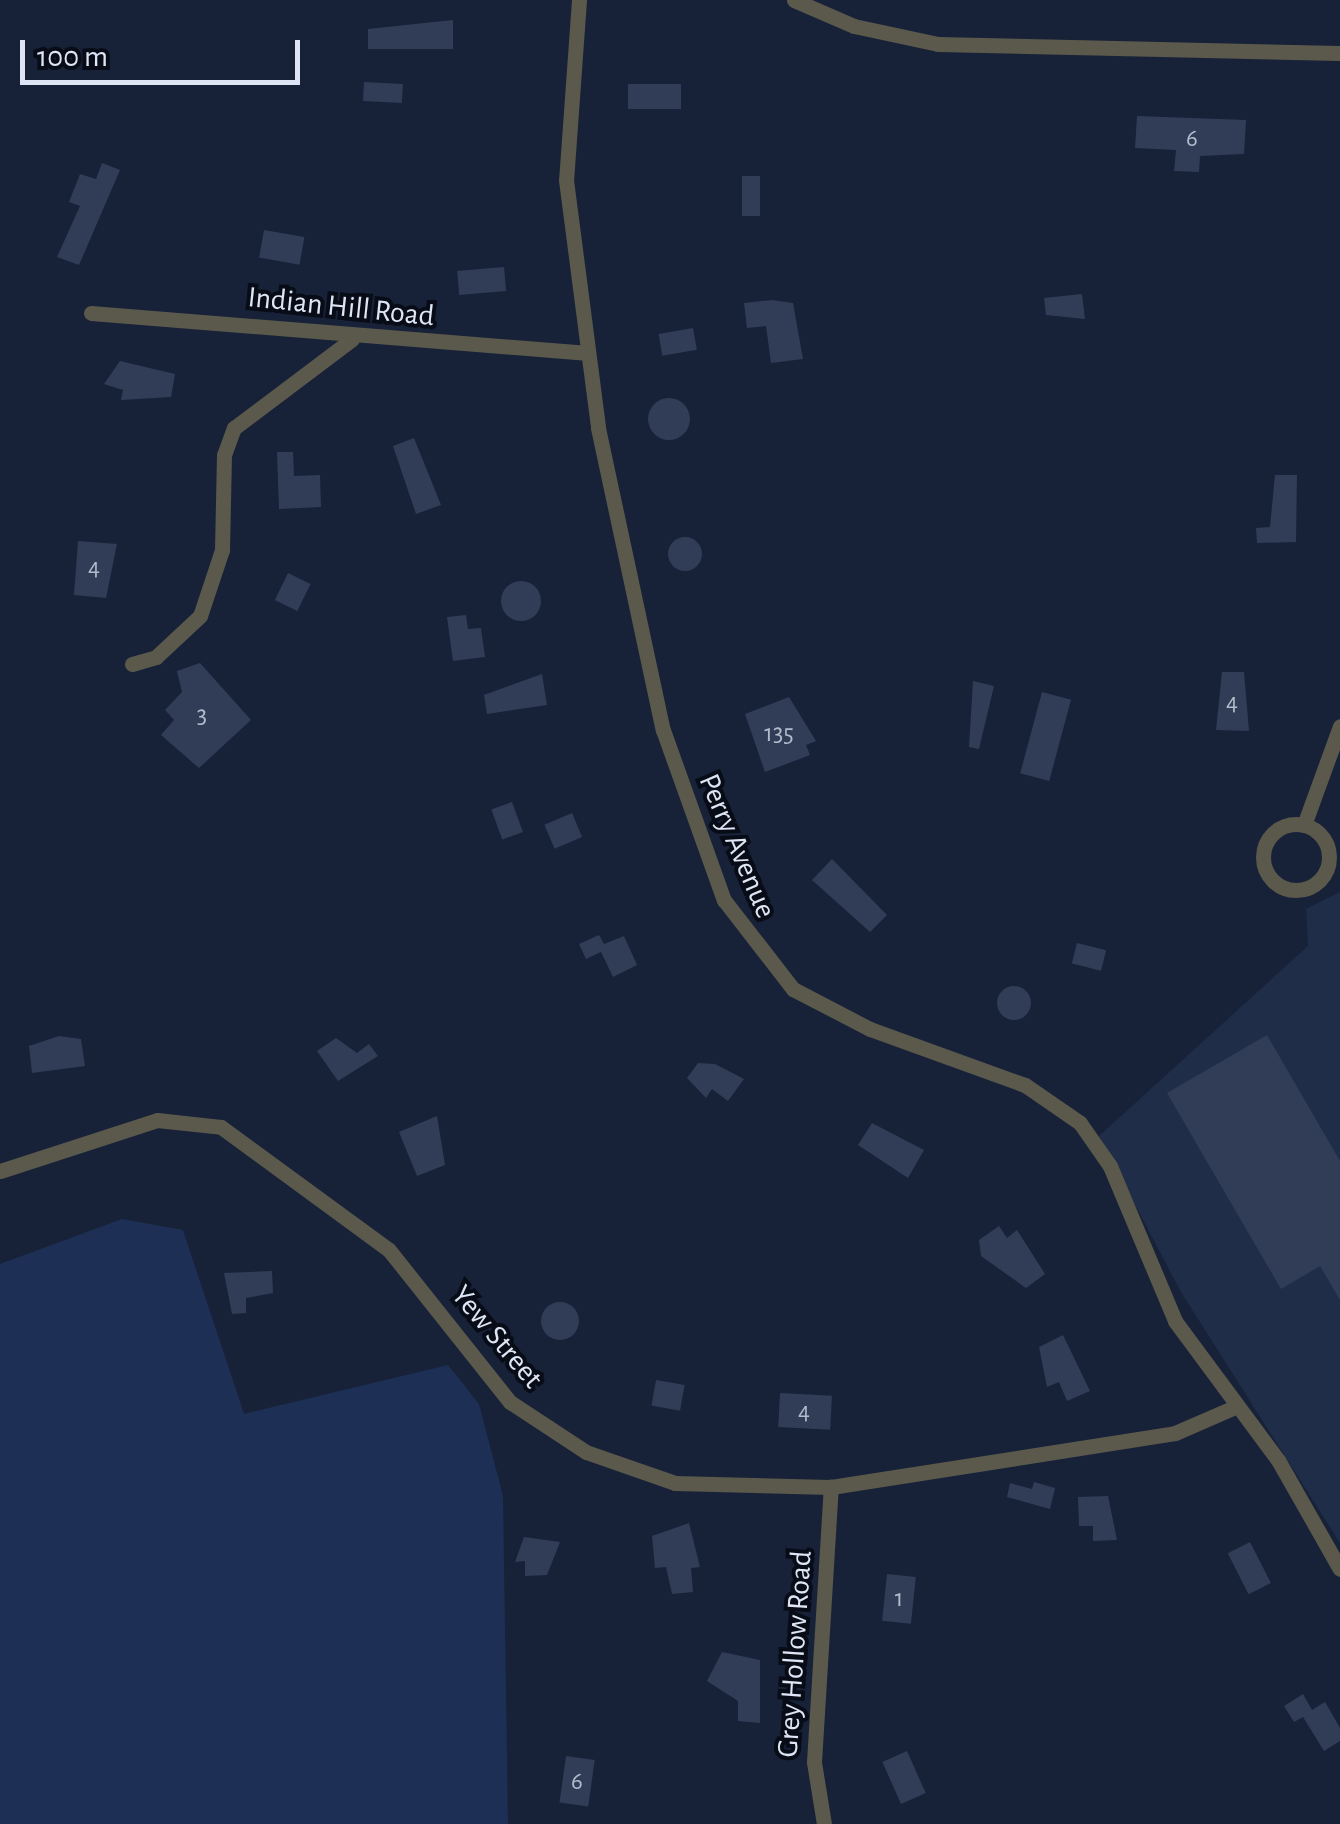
<!DOCTYPE html>
<html>
<head>
<meta charset="utf-8">
<style>
  body { margin:0 }
  #map { position:relative; width:1340px; height:1824px; overflow:hidden; background:#172239; font-family:"Alegreya Sans",sans-serif }
  div>[style] { position:absolute }
  [style*='--x'] { left:calc(var(--x)*1px); top:calc(var(--y)*1px); width:calc(var(--w)*1px); rotate:calc(var(--a)*1deg) }
  .built>* { inset:0; background:#1f2d49 }
  .green>* { inset:0; background:#1d2f55 }
  .building>* { inset:0; background:#313d56; transform-origin:0 0 }
  .round { border-radius:50% }
  .minor>* { height:15px; margin:-7.5px; padding:0 7.5px; transform-origin:7.5px; border-radius:7.5px; background:#5b594b }
  .minor>.ring { margin:-7.5px; padding:0; box-sizing:content-box; background:none; border:15px solid #5b594b; border-radius:50% }
  span { translate:-50% -50%; white-space:nowrap; text-align:center; line-height:1.15; -webkit-text-stroke:8px #070c16; paint-order:stroke }
  .number-label { font-size:25px; color:#b3bccd }
  .number-label span { -webkit-text-stroke-width:0 }
  .street-label { font-size:30px; color:#dee6f5 }
  .scale { position:absolute; left:20px; top:40px; width:280px; height:45px; box-sizing:border-box; border:5px solid #dee6f5; border-top:0; padding-left:12px; font-size:30px; line-height:35px; white-space:nowrap; color:#dee6f5; -webkit-text-stroke:8px #070c16; paint-order:stroke }
</style>
</head>
<body>
<div id="map">
  <div class="built">
    <i style="clip-path:polygon(1340px 892px,1340px 1543px,1181px 1292px,1099px 1136px,1308px 946px,1306px 909px)"></i>
  </div>
  <div class="green">
    <i style="clip-path:polygon(122px 1219px,183px 1230px,244px 1414px,448px 1365px,479px 1404px,503px 1496px,508px 1824px,0 1824px,0 1264px)"></i>
  </div>
  <div class="building">
    <i style="clip-path:polygon(453px 20px,453px 49px,368px 49px,368px 29px)"></i>
    <i style="left:364px;top:82px;width:39px;height:19px;rotate:3deg"></i>
    <i style="left:681px;top:84px;width:25px;height:53px;rotate:90deg"></i>
    <i style="clip-path:polygon(1137px 116px,1246px 120px,1244px 154px,1200px 156px,1199px 172px,1174px 171px,1176px 150px,1135px 148px)"></i>
    <i style="clip-path:polygon(102px 163px,120px 170px,79px 265px,57px 257px,80px 206px,69px 202px,80px 174px,96px 179px)"></i>
    <i style="left:742px;top:176px;width:18px;height:40px"></i>
    <i style="left:264px;top:230px;width:41px;height:28px;rotate:10deg"></i>
    <i style="left:504px;top:267px;width:24px;height:47px;rotate:85deg"></i>
    <i style="clip-path:polygon(1082px 294px,1085px 319px,1046px 315px,1044px 298px)"></i>
    <i style="clip-path:polygon(772px 300px,793px 303px,803px 359px,771px 363px,766px 326px,747px 328px,744px 303px)"></i>
    <i style="left:693px;top:328px;width:22px;height:35px;rotate:80deg"></i>
    <i style="clip-path:polygon(120px 361px,175px 374px,171px 397px,121px 400px,123px 390px,104px 384px)"></i>
    <i class="round" style="left:648px;top:398px;width:42px;height:42px"></i>
    <i style="clip-path:polygon(414px 438px,441px 505px,416px 514px,393px 446px)"></i>
    <i style="clip-path:polygon(277px 452px,293px 452px,294px 476px,320px 475px,321px 507px,279px 509px)"></i>
    <i style="clip-path:polygon(1275px 475px,1297px 475px,1296px 542px,1257px 543px,1256px 528px,1270px 527px)"></i>
    <i class="round" style="left:668px;top:537px;width:34px;height:34px"></i>
    <i style="clip-path:polygon(78px 541px,117px 544px,106px 598px,74px 595px)"></i>
    <i style="left:288px;top:573px;width:25px;height:30px;rotate:26deg"></i>
    <i class="round" style="left:501px;top:581px;width:40px;height:40px"></i>
    <i style="clip-path:polygon(466px 615px,468px 629px,481px 628px,485px 657px,453px 661px,447px 617px)"></i>
    <i style="clip-path:polygon(200px 663px,251px 720px,199px 768px,161px 735px,174px 720px,165px 710px,182px 692px,177px 671px)"></i>
    <i style="clip-path:polygon(1222px 672px,1244px 672px,1249px 731px,1216px 730px)"></i>
    <i style="clip-path:polygon(542px 674px,547px 705px,487px 714px,484px 695px)"></i>
    <i style="clip-path:polygon(973px 681px,994px 686px,979px 749px,969px 747px)"></i>
    <i style="left:1042px;top:692px;width:30px;height:84px;rotate:15deg"></i>
    <i style="clip-path:polygon(789px 697px,816px 741px,806px 745px,810px 755px,765px 772px,745px 714px)"></i>
    <i style="left:512px;top:802px;width:32px;height:22px;rotate:70deg"></i>
    <i style="left:572px;top:813px;width:26px;height:30px;rotate:67deg"></i>
    <i style="clip-path:polygon(832px 859px,887px 915px,870px 932px,812px 880px)"></i>
    <i style="clip-path:polygon(599px 935px,604px 944px,624px 936px,637px 965px,613px 977px,601px 952px,586px 959px,579px 944px)"></i>
    <i style="left:1077px;top:943px;width:30px;height:21px;rotate:14deg"></i>
    <i class="round" style="left:997px;top:986px;width:34px;height:34px"></i>
    <i style="clip-path:polygon(1267px 1035px,1340px 1161px,1340px 1300px,1320px 1266px,1281px 1289px,1167px 1093px)"></i>
    <i style="clip-path:polygon(59px 1036px,81px 1039px,85px 1066px,32px 1073px,29px 1046px)"></i>
    <i style="clip-path:polygon(336px 1038px,357px 1053px,369px 1044px,378px 1056px,338px 1081px,317px 1051px)"></i>
    <i style="clip-path:polygon(698px 1063px,715px 1064px,744px 1079px,728px 1101px,712px 1089px,706px 1098px,687px 1078px)"></i>
    <i style="clip-path:polygon(437px 1116px,445px 1165px,417px 1176px,399px 1132px)"></i>
    <i style="clip-path:polygon(872px 1123px,924px 1150px,908px 1178px,858px 1145px)"></i>
    <i style="clip-path:polygon(999px 1226px,1007px 1238px,1017px 1230px,1045px 1274px,1026px 1288px,981px 1256px,979px 1240px)"></i>
    <i style="clip-path:polygon(272px 1271px,273px 1293px,246px 1298px,246px 1313px,232px 1314px,224px 1273px)"></i>
    <i class="round" style="left:541px;top:1302px;width:38px;height:38px"></i>
    <i style="clip-path:polygon(1063px 1335px,1090px 1391px,1067px 1401px,1059px 1382px,1047px 1387px,1039px 1347px)"></i>
    <i style="left:656px;top:1380px;width:29px;height:26px;rotate:10deg"></i>
    <i style="left:780px;top:1393px;width:52px;height:34px;rotate:3deg"></i>
    <i style="clip-path:polygon(1034px 1482px,1055px 1488px,1050px 1509px,1007px 1497px,1010px 1483px,1032px 1489px)"></i>
    <i style="clip-path:polygon(1108px 1496px,1117px 1540px,1093px 1541px,1093px 1526px,1079px 1526px,1078px 1497px)"></i>
    <i style="clip-path:polygon(689px 1523px,700px 1567px,691px 1568px,693px 1592px,672px 1594px,666px 1567px,655px 1568px,652px 1536px)"></i>
    <i style="clip-path:polygon(524px 1537px,560px 1542px,547px 1575px,525px 1576px,525px 1561px,515px 1562px)"></i>
    <i style="left:1250px;top:1542px;width:46px;height:25px;rotate:63deg"></i>
    <i style="left:887px;top:1574px;width:29px;height:47px;rotate:6deg"></i>
    <i style="clip-path:polygon(722px 1652px,760px 1660px,760px 1723px,738px 1721px,738px 1701px,707px 1681px)"></i>
    <i style="clip-path:polygon(1303px 1694px,1312px 1710px,1325px 1702px,1340px 1728px,1340px 1741px,1324px 1751px,1303px 1717px,1294px 1722px,1284px 1706px)"></i>
    <i style="left:907px;top:1751px;width:46px;height:27px;rotate:66deg"></i>
    <i style="left:566px;top:1756px;width:29px;height:47px;rotate:8deg"></i>
  </div>
  <div class="minor">
    <i style="--x:579;--y:0;--w:180;--a:94.1"></i>
    <i style="--x:566;--y:180;--w:250;--a:82.6"></i>
    <i style="--x:598;--y:428;--w:309;--a:77.9"></i>
    <i style="--x:663;--y:730;--w:181;--a:70.3"></i>
    <i style="--x:724;--y:900;--w:113;--a:52.2"></i>
    <i style="--x:793;--y:989;--w:87;--a:27.5"></i>
    <i style="--x:870;--y:1029;--w:165;--a:19.9"></i>
    <i style="--x:1025;--y:1085;--w:67;--a:34.6"></i>
    <i style="--x:1080;--y:1123;--w:52;--a:55.1"></i>
    <i style="--x:1110;--y:1166;--w:168;--a:67.2"></i>
    <i style="--x:1175;--y:1321;--w:173;--a:53.5"></i>
    <i style="--x:1278;--y:1460;--w:125;--a:60.4"></i>
    <i style="--x:794;--y:0;--w:65;--a:23.4"></i>
    <i style="--x:854;--y:26;--w:86;--a:12.1"></i>
    <i style="--x:938;--y:44;--w:402;--a:1.3"></i>
    <i style="--x:91;--y:313;--w:496;--a:4.6"></i>
    <i style="--x:132;--y:664;--w:25;--a:-16"></i>
    <i style="--x:156;--y:657;--w:60;--a:-43"></i>
    <i style="--x:200;--y:616;--w:70;--a:-71.6"></i>
    <i style="--x:222;--y:550;--w:95;--a:-88.8"></i>
    <i style="--x:224;--y:455;--w:29;--a:-70"></i>
    <i style="--x:234;--y:428;--w:148;--a:-37"></i>
    <i class="ring" style="left:1263px;top:824px;width:51px;height:51px"></i>
    <i style="--x:1304;--y:825;--w:105;--a:-70"></i>
    <i style="--x:0;--y:1171;--w:165;--a:-18"></i>
    <i style="--x:157;--y:1120;--w:64;--a:6.2"></i>
    <i style="--x:221;--y:1127;--w:208;--a:36.2"></i>
    <i style="--x:389;--y:1250;--w:194;--a:51.5"></i>
    <i style="--x:510;--y:1402;--w:91;--a:33.3"></i>
    <i style="--x:586;--y:1452;--w:94;--a:19.2"></i>
    <i style="--x:675;--y:1483;--w:156;--a:1.5"></i>
    <i style="--x:831;--y:1487;--w:348;--a:-8.9"></i>
    <i style="--x:1175;--y:1433;--w:65;--a:-23.4"></i>
    <i style="--x:824;--y:1824;--w:63;--a:-99.2"></i>
    <i style="--x:814;--y:1762;--w:276;--a:-86.5"></i>
  </div>
  <div class="number-label">
    <span style="left:1192px;top:139px">6</span>
    <span style="left:94px;top:568px">4</span>
    <span style="left:1232px;top:703px">4</span>
    <span style="left:202px;top:716px">3</span>
    <span style="left:779px;top:734px">135</span>
    <span style="left:804px;top:1412px">4</span>
    <span style="left:899px;top:1599px">1</span>
    <span style="left:577px;top:1782px">6</span>
  </div>
  <div class="street-label">
    <span style="left:341px;top:307px;rotate:6deg">Indian Hill Road</span>
    <span style="left:737px;top:846px;rotate:67deg">Perry Avenue</span>
    <span style="left:497px;top:1337px;rotate:50deg">Yew Street</span>
    <span style="left:795px;top:1654px;rotate:-86deg">Grey Hollow Road</span>
  </div>
  <div class="scale">100 m</div>
</div>
</body>
</html>
